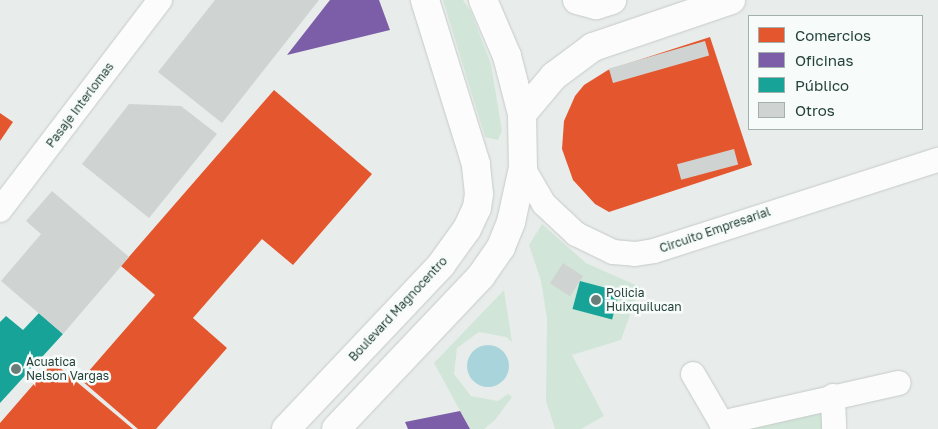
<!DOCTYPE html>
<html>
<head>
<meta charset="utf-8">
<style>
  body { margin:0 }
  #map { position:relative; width:938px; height:429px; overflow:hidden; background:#e8edeb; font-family:"Golos Text",sans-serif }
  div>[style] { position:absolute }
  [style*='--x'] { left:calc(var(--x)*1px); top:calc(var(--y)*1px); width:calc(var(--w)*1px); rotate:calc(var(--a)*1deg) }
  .green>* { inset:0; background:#d1e6d8 }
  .water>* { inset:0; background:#a9d4db }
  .round { border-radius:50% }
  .shops>* { inset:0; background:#e4572e }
  .offices>* { inset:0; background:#7b5ea7 }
  .public>* { inset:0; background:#17a398; transform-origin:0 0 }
  .building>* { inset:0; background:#cfd4d2; transform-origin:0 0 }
  .roads { filter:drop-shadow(0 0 1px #c5cac8) drop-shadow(0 0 1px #c5cac8) }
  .minor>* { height:24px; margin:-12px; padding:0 12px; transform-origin:12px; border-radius:12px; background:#fcfcfc }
  .tertiary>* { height:28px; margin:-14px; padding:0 14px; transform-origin:14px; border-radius:14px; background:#fcfcfc }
  .secondary>* { height:28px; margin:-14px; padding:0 14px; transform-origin:14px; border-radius:14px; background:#fcfcfc }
  .dots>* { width:14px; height:14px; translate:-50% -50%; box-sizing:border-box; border:2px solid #f7fbf9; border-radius:50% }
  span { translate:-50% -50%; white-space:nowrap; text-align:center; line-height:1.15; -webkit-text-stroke:5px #f7fbf9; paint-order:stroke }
  .street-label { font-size:12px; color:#24423a }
  .poi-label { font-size:12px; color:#24423a }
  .left { translate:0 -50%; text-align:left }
  .legend { position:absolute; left:748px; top:15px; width:175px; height:115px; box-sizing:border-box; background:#f7fbf9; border:1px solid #a3b1ad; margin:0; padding:6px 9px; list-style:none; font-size:15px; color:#24423a }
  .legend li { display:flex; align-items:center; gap:10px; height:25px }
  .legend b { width:25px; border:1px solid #a3b1ad }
</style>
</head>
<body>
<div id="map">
  <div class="green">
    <i style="clip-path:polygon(443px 0,463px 0,471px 12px,491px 64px,502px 131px,498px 140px,485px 137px)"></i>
    <i style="clip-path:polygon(542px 224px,586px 263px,640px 287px,621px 340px,572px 355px,604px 416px,581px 429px,555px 429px,546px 401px,547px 319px,541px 281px,529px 245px)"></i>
    <i style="clip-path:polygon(504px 290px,512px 342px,506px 337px,479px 332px,457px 348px,454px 374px,471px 396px,498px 401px,508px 394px,512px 397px,495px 420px,484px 429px,470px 429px,434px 363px)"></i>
    <i style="clip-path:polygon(833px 396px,834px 429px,725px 429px)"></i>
  </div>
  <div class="water">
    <i class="round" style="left:467px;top:345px;width:42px;height:42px"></i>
  </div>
  <div class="shops">
    <i style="clip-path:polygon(710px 37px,752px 165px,609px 212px,595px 204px,573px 180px,562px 149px,564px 121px,575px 96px,584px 85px,608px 70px)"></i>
    <i style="clip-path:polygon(274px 90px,372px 174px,293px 265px,262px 239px,193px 318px,227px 348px,156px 429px,138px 429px,81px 380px,155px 295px,121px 266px)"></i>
    <i style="clip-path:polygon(0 113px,13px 122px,0 141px)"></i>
    <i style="clip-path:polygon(53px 362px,133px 429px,0 429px,0 423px)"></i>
  </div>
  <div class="offices">
    <i style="clip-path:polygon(330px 0,379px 0,390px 30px,287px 55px)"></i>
    <i style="clip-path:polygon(460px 411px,470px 429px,408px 429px,405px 422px)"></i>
  </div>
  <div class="public">
    <i style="left:580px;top:281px;width:41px;height:29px;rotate:15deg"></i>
    <i style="clip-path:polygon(39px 313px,63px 334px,0 403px,0 322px,6px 316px,23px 330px)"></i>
  </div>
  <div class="building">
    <i style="clip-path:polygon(215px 0,319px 0,222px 123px,158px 72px)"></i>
    <i style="left:705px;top:41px;width:15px;height:100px;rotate:74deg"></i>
    <i style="clip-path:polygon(129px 104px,181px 106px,217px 134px,149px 218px,82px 164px)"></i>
    <i style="left:734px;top:149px;width:16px;height:59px;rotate:75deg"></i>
    <i style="clip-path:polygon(52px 191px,129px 257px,63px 334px,1px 281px,41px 234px,26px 221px)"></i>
    <i style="left:563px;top:263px;width:24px;height:24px;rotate:33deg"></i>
  </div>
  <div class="roads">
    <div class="minor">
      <i style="--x:523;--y:168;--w:42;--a:59.7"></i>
      <i style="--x:544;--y:204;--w:44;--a:43.2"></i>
      <i style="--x:576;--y:234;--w:41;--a:25.9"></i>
      <i style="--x:613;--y:252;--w:22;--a:5"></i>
      <i style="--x:635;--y:254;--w:19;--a:-9"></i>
      <i style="--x:654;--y:251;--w:298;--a:-17.8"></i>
      <i style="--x:0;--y:210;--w:264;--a:-52.7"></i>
      <i style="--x:693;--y:374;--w:64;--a:59.8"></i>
      <i style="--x:833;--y:396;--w:33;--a:88"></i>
      <i style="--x:721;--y:423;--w:182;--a:-12.7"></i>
    </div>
    <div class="tertiary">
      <i style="--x:577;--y:0;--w:20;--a:15"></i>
      <i style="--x:596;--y:5;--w:17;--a:-17"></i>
      <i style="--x:522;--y:114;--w:50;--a:-49.9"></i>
      <i style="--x:554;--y:76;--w:49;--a:-36.6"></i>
      <i style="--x:593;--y:47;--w:146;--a:-18.8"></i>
      <i style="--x:286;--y:429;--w:226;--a:-46.6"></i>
      <i style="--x:441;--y:265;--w:44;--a:-54.2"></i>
      <i style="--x:467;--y:229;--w:23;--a:-65"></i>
      <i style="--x:477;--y:208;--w:14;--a:-82"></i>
      <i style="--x:479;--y:194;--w:30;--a:-96"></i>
      <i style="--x:476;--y:164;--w:172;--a:-107.3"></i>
    </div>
    <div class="secondary">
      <i style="--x:336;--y:429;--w:211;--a:-46.5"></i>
      <i style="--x:481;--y:276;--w:35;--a:-55"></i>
      <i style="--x:501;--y:247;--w:27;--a:-68"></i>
      <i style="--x:511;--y:222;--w:55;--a:-77.5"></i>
      <i style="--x:523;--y:168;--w:54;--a:-91.1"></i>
      <i style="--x:522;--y:114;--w:60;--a:-104.5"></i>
      <i style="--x:507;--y:56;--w:61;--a:-113.2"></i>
    </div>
  </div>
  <div class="dots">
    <i style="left:596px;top:300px;background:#697e78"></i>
    <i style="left:16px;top:369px;background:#697e78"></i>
  </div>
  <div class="street-label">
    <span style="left:80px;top:105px;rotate:-53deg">Pasaje Interlomas</span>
    <span style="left:715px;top:230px;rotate:-19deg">Circuito Empresarial</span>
    <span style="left:398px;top:309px;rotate:-47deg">Boulevard Magnocentro</span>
  </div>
  <div class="poi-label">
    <span class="left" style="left:606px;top:300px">Policia<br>Huixquilucan</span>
    <span class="left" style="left:26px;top:369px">Acuatica<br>Nelson Vargas</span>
  </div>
  <ul class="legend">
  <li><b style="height:14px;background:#e4572e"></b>Comercios</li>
  <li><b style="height:14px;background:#7b5ea7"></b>Oficinas</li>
  <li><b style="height:14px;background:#17a398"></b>Público</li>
  <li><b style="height:14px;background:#cfd4d2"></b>Otros</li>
  </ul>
</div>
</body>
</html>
